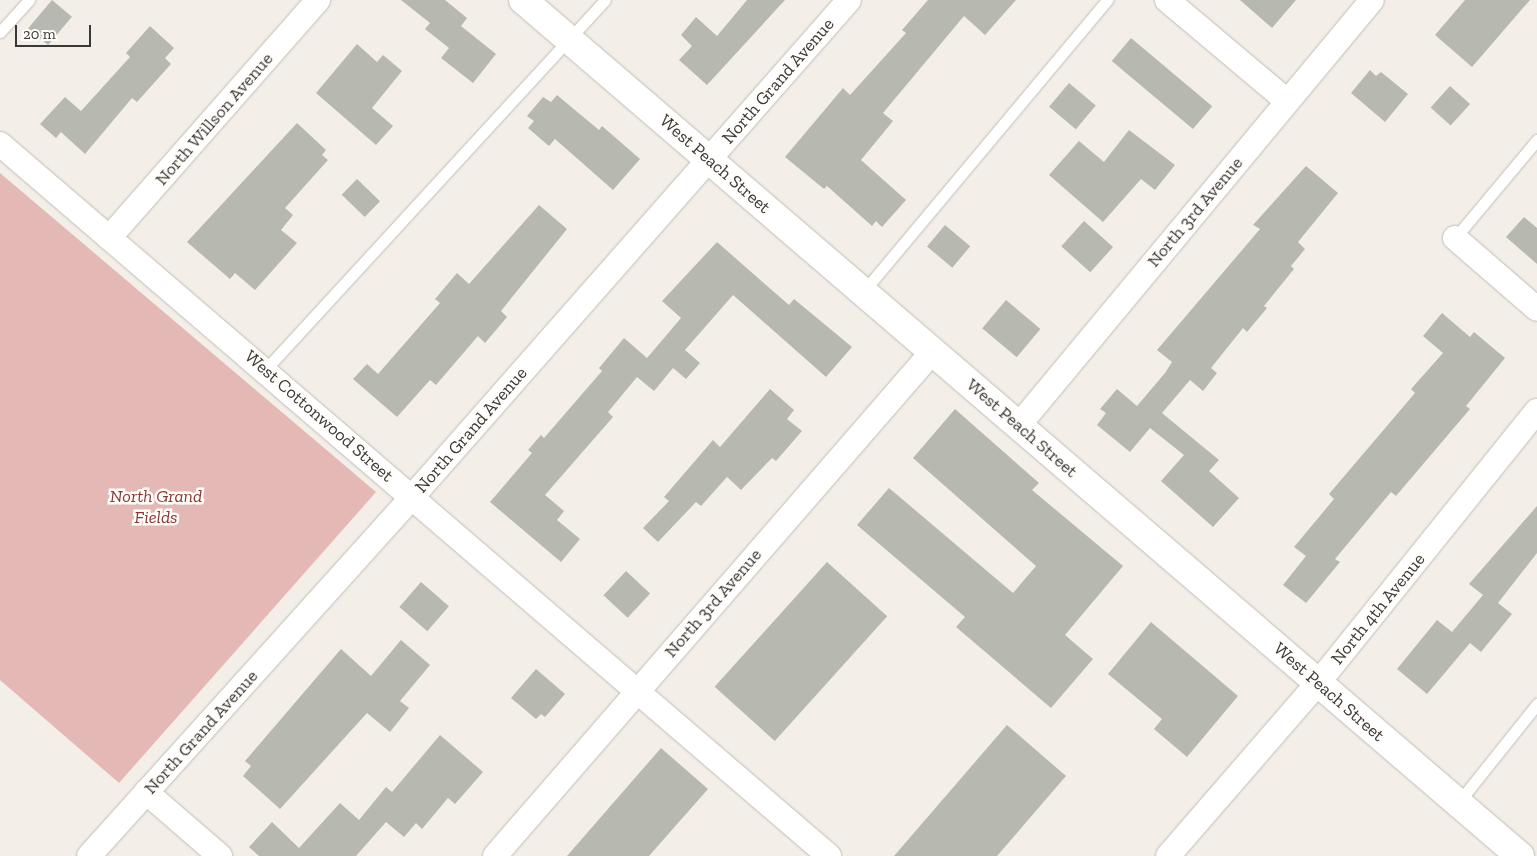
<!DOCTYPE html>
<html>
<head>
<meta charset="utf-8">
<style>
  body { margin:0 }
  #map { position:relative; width:1537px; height:856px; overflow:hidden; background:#f3efe8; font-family:"Zilla Slab",serif }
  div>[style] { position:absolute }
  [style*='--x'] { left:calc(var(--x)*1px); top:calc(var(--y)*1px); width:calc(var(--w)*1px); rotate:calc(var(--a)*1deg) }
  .green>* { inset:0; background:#e4b8b5 }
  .building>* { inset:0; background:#b7b8b0; transform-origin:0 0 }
  .roads { filter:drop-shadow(0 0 1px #c1bdb6) drop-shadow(0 0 1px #c1bdb6) }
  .lane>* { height:11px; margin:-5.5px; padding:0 5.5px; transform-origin:5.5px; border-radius:5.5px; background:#fff }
  .street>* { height:24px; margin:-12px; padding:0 12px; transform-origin:12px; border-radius:12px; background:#fff }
  .secondary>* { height:28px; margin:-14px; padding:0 14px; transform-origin:14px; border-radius:14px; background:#fff }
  span { translate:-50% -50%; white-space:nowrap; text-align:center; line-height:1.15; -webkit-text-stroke:5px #fffdfa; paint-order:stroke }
  .street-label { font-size:18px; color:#3a3836 }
  .park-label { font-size:18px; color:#893738; font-style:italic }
  .scale { position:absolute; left:15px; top:25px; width:76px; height:22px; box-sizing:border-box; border:2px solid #3a3836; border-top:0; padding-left:6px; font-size:15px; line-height:18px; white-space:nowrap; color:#3a3836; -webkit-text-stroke:4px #fffdfa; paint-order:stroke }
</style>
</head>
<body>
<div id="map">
  <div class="green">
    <i style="clip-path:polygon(0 173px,376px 492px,119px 783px,0 680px)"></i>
  </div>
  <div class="building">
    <i style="left:52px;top:0;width:26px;height:37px;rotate:40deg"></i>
    <i style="clip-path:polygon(401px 0,445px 0,467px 18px,461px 26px,496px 54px,473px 83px,441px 58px,449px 48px,425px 29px,430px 23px)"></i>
    <i style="clip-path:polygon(747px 0,785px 0,707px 85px,679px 60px,692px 46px,681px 35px,696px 17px,717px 36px)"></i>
    <i style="clip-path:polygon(928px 0,1016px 0,985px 35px,964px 16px,883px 113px,893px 121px,861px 160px,906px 200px,882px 227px,876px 221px,872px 226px,827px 186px,824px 189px,785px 157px,843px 88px,850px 95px,906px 33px,902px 30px)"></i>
    <i style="clip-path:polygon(1240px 0,1296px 0,1272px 28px)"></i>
    <i style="clip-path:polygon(1465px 0,1530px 0,1472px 67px,1435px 35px)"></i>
    <i style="clip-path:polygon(150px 26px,174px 48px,165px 58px,171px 64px,137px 102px,132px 98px,85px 154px,61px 132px,56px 138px,40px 124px,65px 97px,81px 111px,130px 57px,126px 53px)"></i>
    <i style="left:1131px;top:38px;width:106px;height:30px;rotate:40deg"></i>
    <i style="clip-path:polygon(357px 44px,377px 62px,383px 55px,402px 71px,372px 108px,393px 126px,376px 145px,316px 93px)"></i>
    <i style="clip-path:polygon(1370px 70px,1376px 76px,1381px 72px,1408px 94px,1385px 122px,1351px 93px)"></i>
    <i style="left:1069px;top:83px;width:35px;height:31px;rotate:40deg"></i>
    <i style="left:1450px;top:86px;width:27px;height:29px;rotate:42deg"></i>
    <i style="clip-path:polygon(557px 95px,599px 130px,602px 126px,640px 159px,613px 190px,555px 139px,549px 146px,528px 128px,534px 121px,527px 116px,543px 97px,551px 102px)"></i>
    <i style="clip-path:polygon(297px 123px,326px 150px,322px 155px,328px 160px,285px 208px,293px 215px,281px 230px,297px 243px,255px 290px,235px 273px,230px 279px,187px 242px)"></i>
    <i style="clip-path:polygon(1129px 130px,1175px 165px,1155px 190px,1141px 179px,1103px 222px,1049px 175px,1079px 141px,1104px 162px)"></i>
    <i style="clip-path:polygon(1306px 166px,1338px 193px,1298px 242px,1305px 249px,1291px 266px,1294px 269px,1264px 306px,1267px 308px,1247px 332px,1243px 328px,1211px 368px,1217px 373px,1203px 391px,1190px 380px,1162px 413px,1219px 460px,1209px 471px,1239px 498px,1213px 527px,1161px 481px,1184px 455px,1150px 428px,1130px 452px,1097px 425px,1106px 413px,1100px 409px,1117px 389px,1137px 406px,1165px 373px,1172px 362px,1157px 350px,1260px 229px,1253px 225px)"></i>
    <i style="left:357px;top:179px;width:32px;height:22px;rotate:44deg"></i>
    <i style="clip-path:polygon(539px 205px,567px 229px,501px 311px,507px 317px,485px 343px,478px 336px,436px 385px,430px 380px,397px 417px,353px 379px,367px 364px,378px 374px,440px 303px,435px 299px,457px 273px,469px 284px)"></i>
    <i style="clip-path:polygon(1524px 217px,1537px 228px,1537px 264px,1506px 237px)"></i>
    <i style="left:1084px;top:221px;width:39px;height:34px;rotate:42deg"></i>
    <i style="left:945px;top:225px;width:33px;height:28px;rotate:40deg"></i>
    <i style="clip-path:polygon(717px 242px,789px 305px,794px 299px,852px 347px,826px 377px,733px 295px,685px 350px,700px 363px,686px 379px,673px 368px,654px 391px,637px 377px,608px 412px,613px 417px,545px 495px,564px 511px,557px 520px,580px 539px,561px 562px,490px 502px,532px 453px,528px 450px,541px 435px,544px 438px,602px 371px,599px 368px,624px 338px,647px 358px,681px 318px,662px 301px)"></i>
    <i style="left:1006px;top:300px;width:45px;height:37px;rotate:40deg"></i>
    <i style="clip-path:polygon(1442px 313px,1470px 337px,1474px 332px,1505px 358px,1466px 406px,1470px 409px,1396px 496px,1391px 492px,1335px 559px,1340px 562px,1306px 603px,1283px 585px,1306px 556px,1294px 547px,1334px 499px,1329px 494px,1415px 393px,1411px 389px,1443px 353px,1423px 336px)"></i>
    <i style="clip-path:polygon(770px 389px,794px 410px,787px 419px,802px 431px,776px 461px,772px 458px,741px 490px,727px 477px,701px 506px,696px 502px,658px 542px,643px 528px,669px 501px,664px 497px,713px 440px,720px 447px)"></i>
    <i style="clip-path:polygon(955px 409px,1039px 483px,1032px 490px,1123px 566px,1065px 635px,1093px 659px,1051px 708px,956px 627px,965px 617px,857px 525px,889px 488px,1013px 593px,1036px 566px,913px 458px)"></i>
    <i style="clip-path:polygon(1537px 506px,1537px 553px,1498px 603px,1512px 614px,1481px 652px,1470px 643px,1427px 694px,1397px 669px,1437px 620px,1452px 632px,1483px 595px,1469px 584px)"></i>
    <i style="left:827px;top:562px;width:81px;height:168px;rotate:42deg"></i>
    <i style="left:626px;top:571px;width:33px;height:33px;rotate:43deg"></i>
    <i style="left:421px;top:582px;width:37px;height:33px;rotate:41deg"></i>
    <i style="clip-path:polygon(1151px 622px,1238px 696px,1187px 757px,1154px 729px,1162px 719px,1108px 674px)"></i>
    <i style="clip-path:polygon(401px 640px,430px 665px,400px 701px,409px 708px,390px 732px,367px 713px,280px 809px,243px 776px,251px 766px,245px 761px,341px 649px,371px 676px)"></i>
    <i style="clip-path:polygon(536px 669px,565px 694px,545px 717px,541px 714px,536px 719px,511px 698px)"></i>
    <i style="clip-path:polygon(1007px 725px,1066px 776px,997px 856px,894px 856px)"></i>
    <i style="clip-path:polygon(440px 735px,483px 772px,455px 804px,448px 798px,422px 829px,416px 823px,404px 837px,386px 822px,356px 856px,259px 856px,249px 847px,272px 822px,299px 848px,340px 803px,359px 820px,386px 787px,392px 792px)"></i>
    <i style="clip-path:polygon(661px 748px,708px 789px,649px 856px,567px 856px)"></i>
  </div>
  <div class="roads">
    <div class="lane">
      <i style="--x:0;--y:32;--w:43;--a:-47.8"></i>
      <i style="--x:1455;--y:238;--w:128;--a:-50.1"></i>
      <i style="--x:863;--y:292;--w:381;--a:-50.1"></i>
      <i style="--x:265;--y:370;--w:502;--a:-47.42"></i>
      <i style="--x:1458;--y:803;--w:127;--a:-51.4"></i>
    </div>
    <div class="street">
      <i style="--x:1167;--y:0;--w:157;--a:40.1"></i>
      <i style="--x:0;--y:144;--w:1093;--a:40.66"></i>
      <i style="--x:109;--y:238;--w:317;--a:-48.7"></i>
      <i style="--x:1455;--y:238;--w:108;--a:40.9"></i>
      <i style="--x:1019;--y:425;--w:552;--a:-50.29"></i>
      <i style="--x:146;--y:792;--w:98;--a:40.9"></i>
      <i style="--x:89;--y:856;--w:484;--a:-48"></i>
      <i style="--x:413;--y:496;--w:660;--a:-48.68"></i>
      <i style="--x:495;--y:856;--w:668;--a:-49.06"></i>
      <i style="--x:1168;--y:856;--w:229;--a:-49.1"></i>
      <i style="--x:1318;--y:683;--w:349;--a:-51.2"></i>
    </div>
    <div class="secondary">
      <i style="--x:523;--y:0;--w:1314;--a:40.65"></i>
    </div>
  </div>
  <div class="street-label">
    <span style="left:778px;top:81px;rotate:-49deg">North Grand Avenue</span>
    <span style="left:214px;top:119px;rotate:-49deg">North Willson Avenue</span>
    <span style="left:715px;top:164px;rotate:41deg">West Peach Street</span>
    <span style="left:1195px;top:212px;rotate:-50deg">North 3rd Avenue</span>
    <span style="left:319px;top:416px;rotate:41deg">West Cottonwood Street</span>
    <span style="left:1022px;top:428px;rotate:41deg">West Peach Street</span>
    <span style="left:471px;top:430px;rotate:-49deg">North Grand Avenue</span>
    <span style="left:713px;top:603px;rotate:-49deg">North 3rd Avenue</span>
    <span style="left:1378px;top:609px;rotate:-51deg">North 4th Avenue</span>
    <span style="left:1329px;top:692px;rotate:41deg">West Peach Street</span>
    <span style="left:201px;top:732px;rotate:-48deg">North Grand Avenue</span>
  </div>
  <div class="park-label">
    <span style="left:156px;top:507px">North Grand<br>Fields</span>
  </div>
  <div class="scale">20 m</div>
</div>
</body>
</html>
